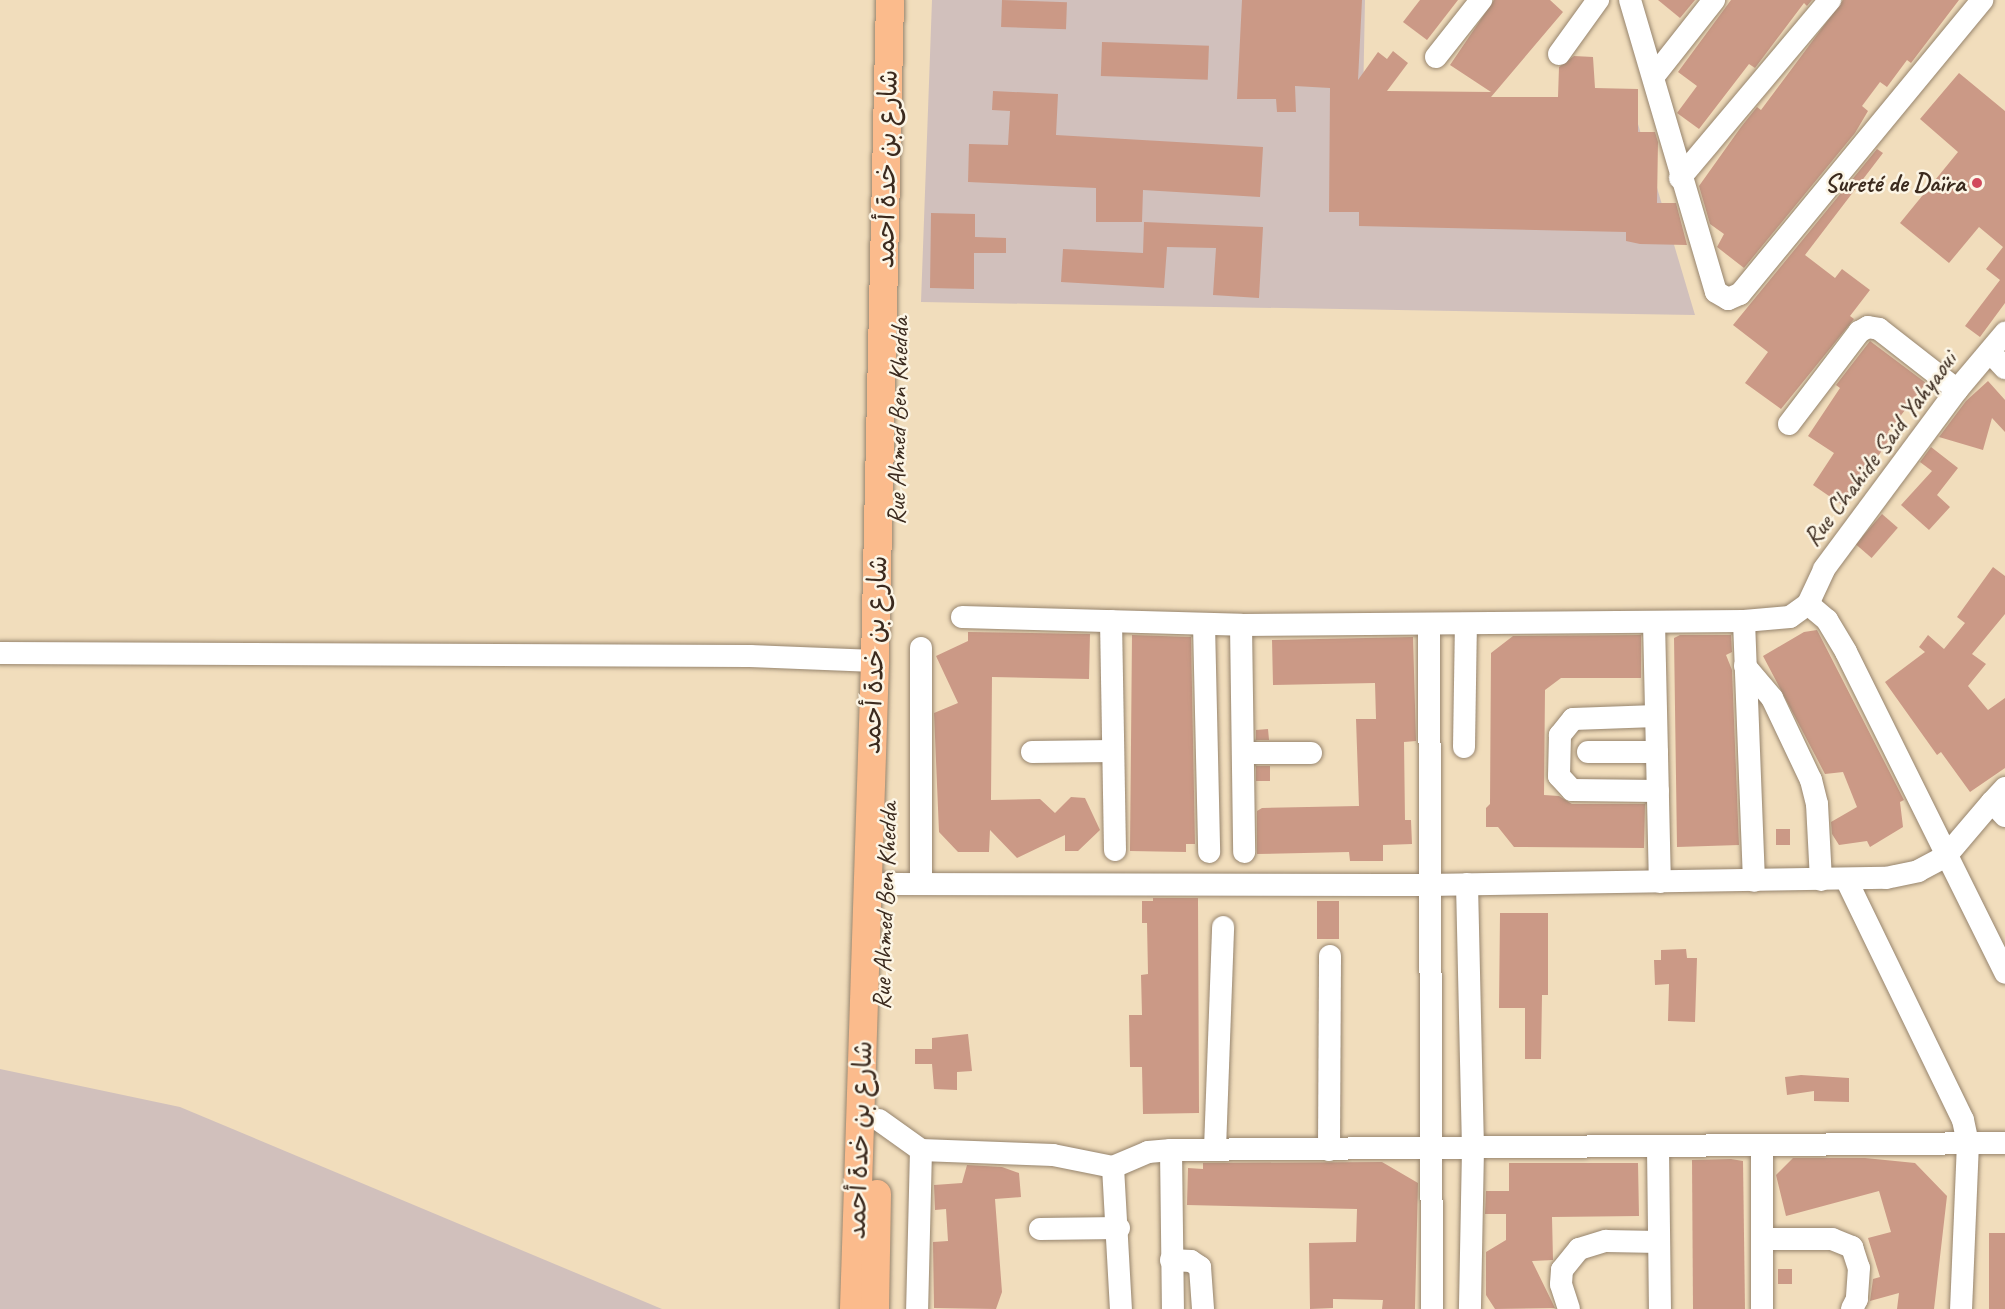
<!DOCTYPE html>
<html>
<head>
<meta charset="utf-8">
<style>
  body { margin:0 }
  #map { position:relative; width:2005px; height:1309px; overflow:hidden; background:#f1ddbc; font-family:Caveat,"Playpen Sans Arabic",sans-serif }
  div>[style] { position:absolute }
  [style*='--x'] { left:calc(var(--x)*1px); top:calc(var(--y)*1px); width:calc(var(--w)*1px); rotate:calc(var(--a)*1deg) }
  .industrial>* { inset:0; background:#d1c0bc }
  .building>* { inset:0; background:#cb9986; transform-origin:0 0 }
  .roads { filter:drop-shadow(0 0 2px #96846d) drop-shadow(0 0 2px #96846d) }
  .minor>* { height:22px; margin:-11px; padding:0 11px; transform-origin:11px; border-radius:11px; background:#fff }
  .major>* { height:28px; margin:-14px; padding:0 14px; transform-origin:14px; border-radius:14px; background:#fbbb8c }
  .dots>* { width:16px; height:16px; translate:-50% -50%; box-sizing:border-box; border:3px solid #fcf5e5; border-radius:50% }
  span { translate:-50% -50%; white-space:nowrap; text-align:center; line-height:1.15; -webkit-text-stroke:5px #fcf5e5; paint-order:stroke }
  .street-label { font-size:26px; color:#3b2a1e }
  .poi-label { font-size:26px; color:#3b2a1e; font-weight:700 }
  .right { translate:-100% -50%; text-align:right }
</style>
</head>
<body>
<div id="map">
  <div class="industrial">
    <i style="clip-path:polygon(932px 0,1365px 0,1363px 102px,1632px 104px,1695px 315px,921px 302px)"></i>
    <i style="clip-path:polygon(0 1069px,180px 1107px,662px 1309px,0 1309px)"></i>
  </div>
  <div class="building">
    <i style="left:1002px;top:0;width:65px;height:27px;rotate:2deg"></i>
    <i style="clip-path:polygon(1242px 0,1362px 0,1358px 80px,1378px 52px,1387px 59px,1393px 51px,1408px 63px,1387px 91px,1491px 92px,1450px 65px,1494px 0,1550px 0,1563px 12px,1491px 97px,1558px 97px,1559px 67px,1574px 56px,1593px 57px,1595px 88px,1638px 89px,1638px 132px,1655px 132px,1658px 142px,1657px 203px,1676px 203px,1687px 245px,1640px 244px,1626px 241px,1626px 232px,1359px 226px,1359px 212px,1329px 212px,1330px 88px,1295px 86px,1296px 112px,1277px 112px,1276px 99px,1237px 99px)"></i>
    <i style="clip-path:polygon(1420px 0,1458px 0,1427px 40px,1403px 22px)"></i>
    <i style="clip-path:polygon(1658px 0,1695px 0,1680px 18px)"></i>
    <i style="clip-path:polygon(1731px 0,1812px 0,1807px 6px,1804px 3px,1755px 68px,1749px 64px,1699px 129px,1677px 113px,1697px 86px,1678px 72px)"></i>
    <i style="clip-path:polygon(1843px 0,1959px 0,1911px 63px,1907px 60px,1887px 87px,1880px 82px,1862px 106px,1868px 111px,1855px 133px,1744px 268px,1717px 247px,1724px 234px,1710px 224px,1699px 186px,1741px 127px,1757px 107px,1761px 110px)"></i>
    <i style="left:1102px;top:42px;width:107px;height:34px;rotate:2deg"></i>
    <i style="clip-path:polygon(1959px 73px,2005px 111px,2005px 303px,1980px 337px,1965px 326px,2000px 280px,1986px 269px,2003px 247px,1979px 227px,1949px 263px,1900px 223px,1958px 152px,1920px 119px)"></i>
    <i style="clip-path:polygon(993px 91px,1058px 94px,1056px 135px,1263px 147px,1260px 197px,1143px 190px,1142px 222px,1096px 222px,1096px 188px,968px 182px,969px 144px,1008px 145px,1010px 111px,992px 110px)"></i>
    <i style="clip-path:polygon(1877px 149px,1883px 153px,1805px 255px,1835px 278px,1842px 269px,1870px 290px,1850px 316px,1854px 319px,1781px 409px,1745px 383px,1768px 352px,1733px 325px)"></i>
    <i style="clip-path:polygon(931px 213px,975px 214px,975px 237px,1006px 238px,1006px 253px,974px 253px,974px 289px,930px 288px)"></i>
    <i style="clip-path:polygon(1144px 222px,1263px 227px,1259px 298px,1213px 295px,1216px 248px,1167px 247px,1164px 288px,1061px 282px,1063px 249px,1143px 253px)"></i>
    <i style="clip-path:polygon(1870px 341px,1926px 383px,1888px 432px,1892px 435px,1845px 507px,1813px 485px,1834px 453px,1808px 436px,1840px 388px,1836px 385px)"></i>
    <i style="clip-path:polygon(1988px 381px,2005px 400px,2005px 432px,1992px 418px,1983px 450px,1939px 437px,1966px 401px)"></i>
    <i style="clip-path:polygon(1931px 447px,1958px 468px,1937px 495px,1950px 507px,1929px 530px,1901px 505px,1932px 471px,1920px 462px)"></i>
    <i style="left:1882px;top:514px;width:21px;height:40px;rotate:41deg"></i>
    <i style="clip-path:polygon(1993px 567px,2005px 576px,2005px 614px,1972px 654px,1986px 664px,1968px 686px,1988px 710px,2005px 698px,2005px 768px,1970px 792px,1941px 752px,1937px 755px,1885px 682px,1925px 652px,1919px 647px,1928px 635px,1944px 649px,1965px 623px,1957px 617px)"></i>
    <i style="clip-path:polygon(1817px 630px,1904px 800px,1900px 802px,1903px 827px,1870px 847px,1867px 841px,1839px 845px,1832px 834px,1831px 822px,1857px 807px,1843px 772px,1825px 774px,1763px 656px,1804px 632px)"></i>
    <i style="clip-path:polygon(968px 632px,1090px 634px,1089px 679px,992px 677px,991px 800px,1040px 799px,1055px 813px,1071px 797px,1085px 798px,1100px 830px,1078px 851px,1065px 851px,1065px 835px,1017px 858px,990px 830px,989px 852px,958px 852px,939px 832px,934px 713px,958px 703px,936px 656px,968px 641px)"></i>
    <i style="clip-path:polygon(1132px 635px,1191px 637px,1195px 844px,1186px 844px,1186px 852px,1130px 851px)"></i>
    <i style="clip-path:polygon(1641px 635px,1641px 678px,1561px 678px,1545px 690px,1544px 795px,1559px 796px,1572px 804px,1645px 804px,1644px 848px,1514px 847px,1498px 827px,1486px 827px,1486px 808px,1490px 804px,1491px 653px,1513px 636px)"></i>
    <i style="clip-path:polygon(1680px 635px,1731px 635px,1732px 652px,1726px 655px,1732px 670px,1739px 845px,1677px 847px,1674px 638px)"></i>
    <i style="clip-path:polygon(1413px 637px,1416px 741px,1404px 742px,1405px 820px,1411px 820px,1412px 844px,1383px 845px,1383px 861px,1350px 861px,1349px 852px,1257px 854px,1257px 811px,1262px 808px,1359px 806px,1356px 719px,1376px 719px,1375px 683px,1273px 685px,1272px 640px)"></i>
    <i style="clip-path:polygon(1268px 729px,1269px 740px,1256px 740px,1256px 730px)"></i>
    <i style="left:1256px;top:766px;width:14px;height:15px"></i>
    <i style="left:1776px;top:829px;width:14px;height:16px"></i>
    <i style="clip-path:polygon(1153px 898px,1198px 898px,1199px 1113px,1143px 1114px,1142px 1067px,1130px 1067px,1129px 1015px,1142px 1015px,1141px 975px,1148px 974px,1147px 923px,1142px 923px,1142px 901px,1153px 901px)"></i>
    <i style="left:1317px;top:901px;width:22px;height:38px"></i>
    <i style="clip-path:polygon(1500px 913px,1548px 913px,1548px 995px,1542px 995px,1541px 1059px,1525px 1059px,1525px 1008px,1499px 1008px)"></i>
    <i style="clip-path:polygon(1686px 949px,1687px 958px,1697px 958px,1695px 1022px,1668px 1021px,1669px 984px,1655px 985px,1654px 960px,1661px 960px,1661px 950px)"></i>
    <i style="clip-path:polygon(968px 1034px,972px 1071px,957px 1072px,957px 1090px,934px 1089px,932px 1064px,915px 1064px,915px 1049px,932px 1049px,932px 1038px)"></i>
    <i style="clip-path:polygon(1801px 1075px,1849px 1078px,1849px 1102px,1814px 1101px,1814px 1091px,1787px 1095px,1785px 1077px)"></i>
    <i style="clip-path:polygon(1793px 1158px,1865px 1158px,1915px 1163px,1947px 1196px,1934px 1309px,1897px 1309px,1899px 1293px,1870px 1301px,1873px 1279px,1880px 1277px,1868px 1238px,1891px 1232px,1879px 1191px,1786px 1216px,1776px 1175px)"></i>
    <i style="clip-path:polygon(1731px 1159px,1743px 1161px,1745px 1309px,1693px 1309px,1692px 1160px)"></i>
    <i style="clip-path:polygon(1382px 1162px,1418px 1183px,1415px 1309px,1382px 1309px,1383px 1300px,1333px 1299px,1333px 1308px,1310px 1309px,1309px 1243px,1356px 1242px,1357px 1209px,1187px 1205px,1188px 1168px,1203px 1169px,1203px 1163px)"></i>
    <i style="clip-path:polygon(1509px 1163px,1638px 1163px,1639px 1216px,1552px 1217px,1553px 1260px,1532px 1261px,1555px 1308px,1495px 1309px,1486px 1295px,1486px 1252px,1506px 1240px,1506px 1214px,1485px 1214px,1486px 1191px,1509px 1191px)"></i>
    <i style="clip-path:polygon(967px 1165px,1002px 1167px,1019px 1173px,1021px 1197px,995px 1199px,1002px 1292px,996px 1309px,934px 1308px,933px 1242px,948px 1241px,946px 1209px,935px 1210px,934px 1185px,962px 1183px)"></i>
    <i style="left:1989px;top:1233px;width:16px;height:76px"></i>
    <i style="left:1778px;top:1269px;width:14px;height:15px"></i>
  </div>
  <div class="roads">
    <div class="minor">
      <i style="--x:1630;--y:0;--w:304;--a:73.6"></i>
      <i style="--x:1716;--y:292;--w:14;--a:30"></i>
      <i style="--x:1728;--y:299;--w:13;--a:-23"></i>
      <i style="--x:1740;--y:294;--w:381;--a:-50.5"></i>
      <i style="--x:1559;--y:54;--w:67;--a:-54.2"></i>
      <i style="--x:1436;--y:57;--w:73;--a:-51.7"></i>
      <i style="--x:1654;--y:76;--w:97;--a:-51.7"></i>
      <i style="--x:1680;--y:178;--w:233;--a:-49.9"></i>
      <i style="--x:1990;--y:352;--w:22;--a:47"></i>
      <i style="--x:1789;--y:424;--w:116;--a:-52.7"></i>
      <i style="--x:1859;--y:332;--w:10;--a:-29"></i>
      <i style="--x:1868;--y:327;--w:11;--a:10"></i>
      <i style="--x:1879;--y:329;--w:99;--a:38"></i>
      <i style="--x:1808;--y:604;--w:25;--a:40"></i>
      <i style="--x:1827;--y:620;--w:37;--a:59"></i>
      <i style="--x:1846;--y:652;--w:358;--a:63.6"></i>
      <i style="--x:962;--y:617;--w:279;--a:1.6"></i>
      <i style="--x:1241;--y:625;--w:503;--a:-0.46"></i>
      <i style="--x:1744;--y:621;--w:46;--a:-5"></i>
      <i style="--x:1790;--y:617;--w:22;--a:-36"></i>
      <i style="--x:1808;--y:604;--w:38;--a:-65"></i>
      <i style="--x:1824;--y:569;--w:223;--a:-53.4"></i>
      <i style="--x:1957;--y:390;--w:75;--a:-49.9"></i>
      <i style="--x:1111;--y:621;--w:229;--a:89"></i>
      <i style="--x:1744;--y:621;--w:260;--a:87.8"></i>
      <i style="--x:1654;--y:622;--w:260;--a:88.7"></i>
      <i style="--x:1204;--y:624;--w:228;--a:88.7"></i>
      <i style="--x:1241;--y:625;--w:227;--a:89.2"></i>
      <i style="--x:1429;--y:625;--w:684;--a:89.75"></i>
      <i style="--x:921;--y:648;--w:236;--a:90"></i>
      <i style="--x:0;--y:653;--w:750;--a:0.23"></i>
      <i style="--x:750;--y:656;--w:125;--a:2.3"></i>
      <i style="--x:1745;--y:666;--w:42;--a:49.8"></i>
      <i style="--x:1772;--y:698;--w:91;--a:64.6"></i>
      <i style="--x:1811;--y:780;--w:25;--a:76"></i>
      <i style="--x:1817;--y:804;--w:76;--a:87"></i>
      <i style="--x:1656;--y:716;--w:83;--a:177.9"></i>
      <i style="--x:1573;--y:719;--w:21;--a:129"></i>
      <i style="--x:1560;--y:735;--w:41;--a:91.4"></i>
      <i style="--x:1559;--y:776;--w:19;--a:47"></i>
      <i style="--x:1572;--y:790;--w:86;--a:0.7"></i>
      <i style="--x:1464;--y:747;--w:122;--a:-89.1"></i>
      <i style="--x:1032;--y:752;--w:81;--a:-0.7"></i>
      <i style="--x:1588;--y:752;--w:69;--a:0"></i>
      <i style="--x:1243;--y:753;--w:68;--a:0"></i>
      <i style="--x:2005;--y:788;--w:19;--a:133"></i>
      <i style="--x:1992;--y:802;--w:19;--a:47"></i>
      <i style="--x:1846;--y:879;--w:268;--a:64.1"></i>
      <i style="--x:1963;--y:1120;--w:24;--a:78"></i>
      <i style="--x:1968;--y:1143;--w:166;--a:92.4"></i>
      <i style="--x:885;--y:884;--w:542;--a:0.11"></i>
      <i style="--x:1427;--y:885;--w:459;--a:-0.9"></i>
      <i style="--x:1886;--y:878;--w:33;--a:-12"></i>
      <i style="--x:1918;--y:871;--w:32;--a:-28"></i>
      <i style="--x:1946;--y:856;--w:71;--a:-49.6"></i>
      <i style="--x:1467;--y:884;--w:265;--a:88.7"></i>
      <i style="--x:1473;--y:1149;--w:160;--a:91.1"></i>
      <i style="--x:879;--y:1120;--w:52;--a:35.5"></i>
      <i style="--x:921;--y:1150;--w:159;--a:91.4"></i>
      <i style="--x:1762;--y:1146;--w:163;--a:90"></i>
      <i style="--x:1658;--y:1148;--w:161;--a:89.3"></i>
      <i style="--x:1215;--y:1149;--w:222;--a:-87.9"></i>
      <i style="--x:921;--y:1150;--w:132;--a:2.2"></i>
      <i style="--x:1053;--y:1155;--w:61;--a:11.3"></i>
      <i style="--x:1113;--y:1167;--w:38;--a:-23"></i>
      <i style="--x:1148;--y:1152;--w:23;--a:-5"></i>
      <i style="--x:1171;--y:1150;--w:834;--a:-0.48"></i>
      <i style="--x:1171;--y:1150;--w:159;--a:89.3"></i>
      <i style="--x:1329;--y:1150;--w:194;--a:-89.7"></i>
      <i style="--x:1113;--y:1167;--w:142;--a:86.8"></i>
      <i style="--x:1040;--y:1229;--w:79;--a:-0.7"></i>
      <i style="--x:1762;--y:1239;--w:70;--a:0"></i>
      <i style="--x:1832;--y:1239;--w:22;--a:22"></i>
      <i style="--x:1852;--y:1247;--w:22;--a:72"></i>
      <i style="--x:1859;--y:1268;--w:31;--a:94"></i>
      <i style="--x:1857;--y:1299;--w:11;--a:117"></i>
      <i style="--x:1171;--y:1260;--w:20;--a:3"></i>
      <i style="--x:1191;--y:1261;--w:11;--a:34"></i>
      <i style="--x:1200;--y:1267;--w:42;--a:85.9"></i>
      <i style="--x:1569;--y:1309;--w:26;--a:-108"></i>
      <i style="--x:1561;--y:1284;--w:14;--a:-86"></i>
      <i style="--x:1562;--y:1270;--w:27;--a:-51"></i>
      <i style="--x:1579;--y:1249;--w:28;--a:-17"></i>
      <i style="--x:1606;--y:1241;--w:53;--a:1.1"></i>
    </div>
    <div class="major">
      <i style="--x:854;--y:1309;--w:648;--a:-88.14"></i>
      <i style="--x:875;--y:661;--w:661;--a:-88.7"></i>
      <i style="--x:875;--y:1309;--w:115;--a:-89"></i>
    </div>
  </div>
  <div class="dots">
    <i style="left:1977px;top:183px;background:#d1495b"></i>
  </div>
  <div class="street-label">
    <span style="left:887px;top:169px;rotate:-89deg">شارع بن خدة أحمد</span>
    <span style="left:898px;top:421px;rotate:-89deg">Rue Ahmed Ben Khedda</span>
    <span style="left:1880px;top:449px;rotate:-53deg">Rue Chahide Said Yahyaoui</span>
    <span style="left:875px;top:655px;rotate:-88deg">شارع بن خدة أحمد</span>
    <span style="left:885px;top:906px;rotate:-88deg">Rue Ahmed Ben Khedda</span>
    <span style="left:860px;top:1140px;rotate:-88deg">شارع بن خدة أحمد</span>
  </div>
  <div class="poi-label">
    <span class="right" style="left:1965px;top:183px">Sureté de Daïra</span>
  </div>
</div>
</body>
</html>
